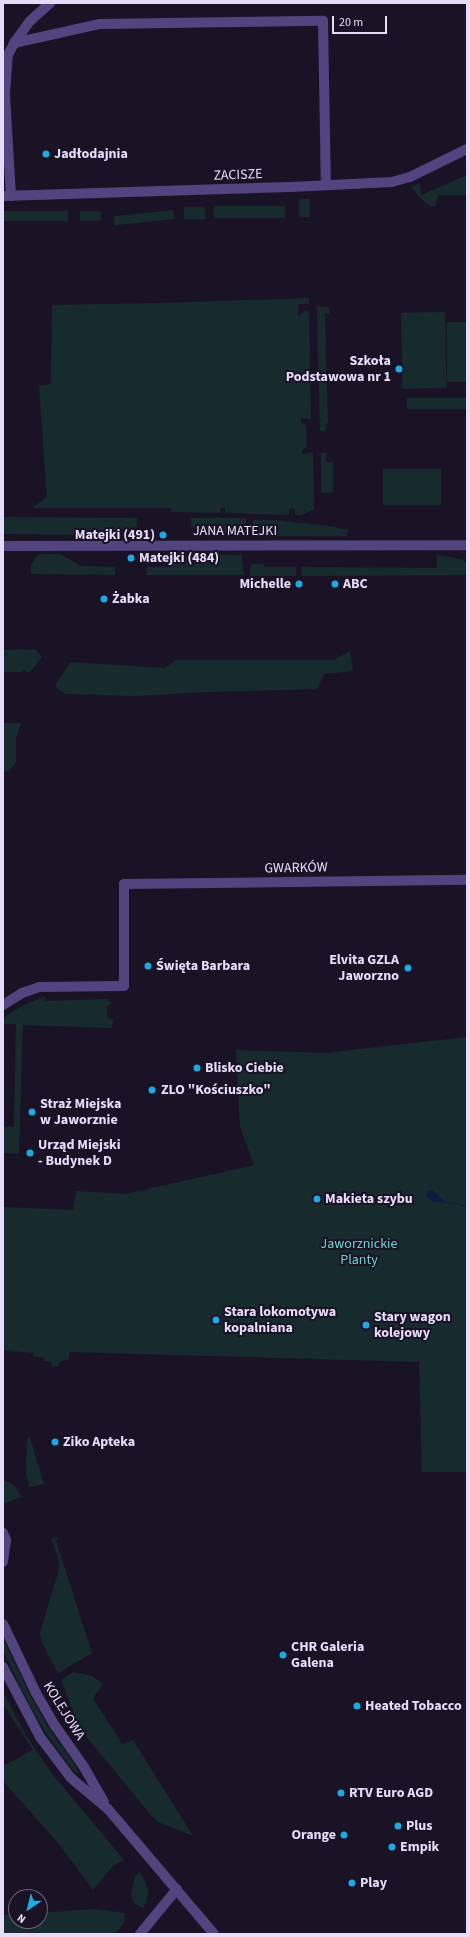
<!DOCTYPE html>
<html>
<head>
<meta charset="utf-8">
<style>
  body { margin:0 }
  #map { position:relative; width:470px; height:1937px; overflow:hidden; background:#1a1326; font-family:"Source Sans 3",sans-serif }
  div>[style] { position:absolute }
  [style*='--x'] { left:calc(var(--x)*1px); top:calc(var(--y)*1px); width:calc(var(--w)*1px); rotate:calc(var(--a)*1deg) }
  .green>* { inset:0; background:#172b2f; transform-origin:0 0 }
  .water>* { inset:0; background:#111940 }
  .minor>* { height:10px; margin:-5px; padding:0 5px; transform-origin:5px; border-radius:5px; background:#52447f }
  .dots>* { width:11px; height:11px; translate:-50% -50%; box-sizing:border-box; border:2px solid #1a1326; border-radius:50% }
  span { translate:-50% -50%; white-space:nowrap; text-align:center; line-height:1.15; -webkit-text-stroke:4px #1a1326; paint-order:stroke }
  .poi-label { font-size:14px; color:#e6dcfa; font-weight:700 }
  .left { translate:0 -50%; text-align:left }
  .right { translate:-100% -50%; text-align:right }
  .street-label { font-size:14px; color:#e6dcfa }
  .park-label { font-size:14px; color:#71d2cd }
  .frame { position:absolute; inset:0; border:4px solid #e6dcfa; pointer-events:none }
  .north { position:absolute; left:8px; top:1889px; width:40px; height:40px; box-sizing:border-box; background:#1a1326; border:1px solid #6c637b; border-radius:50%; rotate:215deg; font-size:11px; font-weight:700; line-height:16px; text-align:center; color:#e6dcfa }
  .north::after { content:''; display:block; margin:auto; width:14px; height:18px; background:#20a8e2; clip-path:polygon(50% 0,100% 100%,50% 72%,0 100%) }
  .scale { position:absolute; left:332px; top:16px; width:55px; height:18px; box-sizing:border-box; border:2px solid #e6dcfa; border-top:0; padding-left:5px; font-size:12px; line-height:14px; white-space:nowrap; color:#e6dcfa; -webkit-text-stroke:3px #1a1326; paint-order:stroke }
</style>
</head>
<body>
<div id="map">
  <div class="green">
    <i style="clip-path:polygon(467px 175px,467px 195px,438px 195px,435px 207px,427px 204px,412px 189px,412px 187px,420px 183px,421px 195px)"></i>
    <i style="left:299px;top:199px;width:11px;height:18px"></i>
    <i style="left:214px;top:206px;width:71px;height:12px"></i>
    <i style="left:184px;top:207px;width:21px;height:12px"></i>
    <i style="left:173px;top:210px;width:9px;height:60px;rotate:84deg"></i>
    <i style="left:68px;top:211px;width:10px;height:65px;rotate:90deg"></i>
    <i style="left:80px;top:211px;width:21px;height:10px"></i>
    <i style="clip-path:polygon(309px 298px,309px 304px,298px 304px,298px 317px,306px 310px,309px 312px,311px 419px,301px 418px,301px 423px,306px 425px,306px 448px,302px 449px,302px 454px,313px 452px,314px 509px,299px 516px,295px 515px,294px 508px,289px 509px,289px 515px,225px 513px,225px 508px,220px 508px,221px 513px,171px 512px,171px 508px,32px 508px,47px 497px,39px 386px,51px 384px,52px 305px,164px 303px)"></i>
    <i style="clip-path:polygon(317px 306px,329px 307px,330px 314px,325px 314px,328px 423px,325px 424px,326px 431px,320px 431px)"></i>
    <i style="left:445px;top:312px;width:76px;height:44px;rotate:89deg"></i>
    <i style="left:467px;top:322px;width:60px;height:20px;rotate:90deg"></i>
    <i style="left:467px;top:398px;width:11px;height:60px;rotate:90deg"></i>
    <i style="clip-path:polygon(321px 453px,326px 453px,326px 462px,333px 462px,333px 493px,321px 493px)"></i>
    <i style="left:383px;top:469px;width:58px;height:36px"></i>
    <i style="clip-path:polygon(3px 517px,137px 518px,137px 527px,96px 535px,3px 534px)"></i>
    <i style="clip-path:polygon(191px 518px,246px 518px,246px 536px,227px 534px,191px 527px)"></i>
    <i style="clip-path:polygon(253px 520px,274px 520px,329px 526px,348px 530px,347px 536px,253px 536px)"></i>
    <i style="clip-path:polygon(41px 554px,60px 554px,81px 566px,115px 567px,115px 575px,31px 574px,31px 566px,37px 556px)"></i>
    <i style="clip-path:polygon(191px 554px,242px 555px,244px 575px,146px 575px,147px 567px,167px 567px)"></i>
    <i style="clip-path:polygon(437px 555px,461px 559px,466px 563px,467px 575px,302px 576px,302px 567px,437px 568px)"></i>
    <i style="clip-path:polygon(251px 564px,264px 564px,264px 567px,296px 567px,296px 576px,250px 576px)"></i>
    <i style="clip-path:polygon(35px 649px,42px 657px,29px 673px,23px 669px,22px 672px,3px 672px,3px 650px)"></i>
    <i style="clip-path:polygon(350px 651px,353px 671px,324px 674px,317px 689px,209px 692px,136px 696px,65px 694px,55px 686px,70px 662px,165px 668px,176px 660px,334px 660px)"></i>
    <i style="clip-path:polygon(3px 723px,21px 723px,16px 738px,16px 762px,10px 770px,5px 772px,3px 772px)"></i>
    <i style="clip-path:polygon(45px 996px,45px 1001px,108px 999px,112px 1004px,107px 1006px,108px 1018px,113px 1019px,112px 1028px,23px 1025px,19px 1154px,3px 1153px,3px 1126px,14px 1127px,16px 1024px,3px 1024px,4px 1019px,7px 1015px,22px 1006px)"></i>
    <i style="clip-path:polygon(467px 1037px,467px 1472px,422px 1472px,419px 1362px,70px 1352px,68px 1360px,60px 1361px,58px 1367px,51px 1366px,52px 1362px,44px 1361px,44px 1358px,33px 1356px,33px 1353px,3px 1350px,3px 1207px,73px 1210px,76px 1191px,126px 1194px,254px 1165px,240px 1127px,236px 1050px,325px 1053px)"></i>
    <i style="clip-path:polygon(27px 1437px,30px 1438px,44px 1484px,30px 1487px,26px 1474px)"></i>
    <i style="clip-path:polygon(3px 1479px,15px 1486px,21px 1497px,3px 1504px)"></i>
    <i style="clip-path:polygon(58px 1537px,56px 1541px,92px 1653px,58px 1673px,41px 1641px,40px 1633px,59px 1569px,58px 1557px,51px 1539px)"></i>
    <i style="clip-path:polygon(3px 1639px,32px 1699px,50px 1730px,77px 1768px,78px 1773px,75px 1773px,46px 1733px,28px 1702px,3px 1651px)"></i>
    <i style="clip-path:polygon(73px 1672px,92px 1676px,103px 1684px,93px 1698px,122px 1744px,133px 1740px,193px 1836px,158px 1822px,151px 1815px,89px 1740px,78px 1724px,61px 1680px)"></i>
    <i style="clip-path:polygon(3px 1692px,27px 1737px,52px 1774px,124px 1860px,112px 1867px,93px 1890px,59px 1844px,3px 1781px,3px 1766px,33px 1750px,3px 1704px)"></i>
    <i style="clip-path:polygon(140px 1871px,148px 1889px,147px 1901px,143px 1908px,134px 1903px,131px 1894px,135px 1877px)"></i>
    <i style="clip-path:polygon(94px 1909px,125px 1913px,124px 1923px,115px 1934px,3px 1934px,3px 1915px,16px 1914px,16px 1921px,40px 1921px,40px 1913px)"></i>
  </div>
  <div class="water">
    <i style="clip-path:polygon(432px 1190px,446px 1202px,463px 1205px,467px 1208px,456px 1204px,432px 1202px,426px 1195px,428px 1191px)"></i>
  </div>
  <div class="minor">
    <i style="--x:14;--y:43;--w:87;--a:-12.6"></i>
    <i style="--x:99;--y:24;--w:224;--a:-0.8"></i>
    <i style="--x:323;--y:21;--w:164;--a:89"></i>
    <i style="--x:3;--y:196;--w:288;--a:-1.8"></i>
    <i style="--x:291;--y:187;--w:101;--a:-2.8"></i>
    <i style="--x:392;--y:182;--w:19;--a:-16"></i>
    <i style="--x:410;--y:177;--w:64;--a:-26.2"></i>
    <i style="--x:11;--y:196;--w:102;--a:-93.4"></i>
    <i style="--x:5;--y:94;--w:39;--a:-86"></i>
    <i style="--x:8;--y:55;--w:13;--a:-63"></i>
    <i style="--x:14;--y:43;--w:27;--a:-54"></i>
    <i style="--x:30;--y:21;--w:27;--a:-42"></i>
    <i style="--x:3;--y:546;--w:464;--a:-0.1"></i>
    <i style="--x:3;--y:1005;--w:22;--a:-32"></i>
    <i style="--x:22;--y:993;--w:18;--a:-19"></i>
    <i style="--x:39;--y:987;--w:85;--a:-0.7"></i>
    <i style="--x:124;--y:986;--w:102;--a:-90"></i>
    <i style="--x:124;--y:884;--w:343;--a:-0.7"></i>
    <i style="--x:3;--y:1533;--w:8;--a:67"></i>
    <i style="--x:6;--y:1540;--w:22;--a:98"></i>
    <i style="--x:3;--y:1624;--w:76;--a:64.4"></i>
    <i style="--x:36;--y:1693;--w:39;--a:60"></i>
    <i style="--x:56;--y:1727;--w:49;--a:55"></i>
    <i style="--x:84;--y:1767;--w:40;--a:60.3"></i>
    <i style="--x:3;--y:1667;--w:79;--a:62.1"></i>
    <i style="--x:40;--y:1737;--w:51;--a:52.9"></i>
    <i style="--x:71;--y:1778;--w:48;--a:40"></i>
    <i style="--x:108;--y:1809;--w:164;--a:49.7"></i>
    <i style="--x:140;--y:1934;--w:58;--a:-50.6"></i>
  </div>
  <div class="dots">
    <i style="left:46px;top:154px;background:#20a8e2"></i>
    <i style="left:399px;top:369px;background:#20a8e2"></i>
    <i style="left:163px;top:535px;background:#20a8e2"></i>
    <i style="left:131px;top:558px;background:#20a8e2"></i>
    <i style="left:299px;top:584px;background:#20a8e2"></i>
    <i style="left:335px;top:584px;background:#20a8e2"></i>
    <i style="left:104px;top:599px;background:#20a8e2"></i>
    <i style="left:148px;top:966px;background:#20a8e2"></i>
    <i style="left:408px;top:968px;background:#20a8e2"></i>
    <i style="left:197px;top:1068px;background:#20a8e2"></i>
    <i style="left:152px;top:1090px;background:#20a8e2"></i>
    <i style="left:32px;top:1112px;background:#20a8e2"></i>
    <i style="left:30px;top:1153px;background:#20a8e2"></i>
    <i style="left:317px;top:1199px;background:#20a8e2"></i>
    <i style="left:216px;top:1320px;background:#20a8e2"></i>
    <i style="left:366px;top:1325px;background:#20a8e2"></i>
    <i style="left:55px;top:1442px;background:#20a8e2"></i>
    <i style="left:283px;top:1655px;background:#20a8e2"></i>
    <i style="left:357px;top:1706px;background:#20a8e2"></i>
    <i style="left:341px;top:1793px;background:#20a8e2"></i>
    <i style="left:398px;top:1826px;background:#20a8e2"></i>
    <i style="left:344px;top:1835px;background:#20a8e2"></i>
    <i style="left:392px;top:1847px;background:#20a8e2"></i>
    <i style="left:352px;top:1883px;background:#20a8e2"></i>
  </div>
  <div class="poi-label">
    <span class="left" style="left:54px;top:154px">Jadłodajnia</span>
    <span class="right" style="left:391px;top:369px">Szkoła<br>Podstawowa nr 1</span>
    <span class="right" style="left:155px;top:535px">Matejki (491)</span>
    <span class="left" style="left:139px;top:558px">Matejki (484)</span>
    <span class="right" style="left:291px;top:584px">Michelle</span>
    <span class="left" style="left:343px;top:584px">ABC</span>
    <span class="left" style="left:112px;top:599px">Żabka</span>
    <span class="right" style="left:399px;top:968px">Elvita GZLA<br>Jaworzno</span>
    <span class="left" style="left:156px;top:966px">Święta Barbara</span>
    <span class="left" style="left:205px;top:1068px">Blisko Ciebie</span>
    <span class="left" style="left:161px;top:1090px">ZLO "Kościuszko"</span>
    <span class="left" style="left:40px;top:1112px">Straż Miejska<br>w Jaworznie</span>
    <span class="left" style="left:38px;top:1153px">Urząd Miejski<br>- Budynek D</span>
    <span class="left" style="left:325px;top:1199px">Makieta szybu</span>
    <span class="left" style="left:224px;top:1320px">Stara lokomotywa<br>kopalniana</span>
    <span class="left" style="left:374px;top:1325px">Stary wagon<br>kolejowy</span>
    <span class="left" style="left:63px;top:1442px">Ziko Apteka</span>
    <span class="left" style="left:291px;top:1655px">CHR Galeria<br>Galena</span>
    <span class="left" style="left:365px;top:1706px">Heated Tobacco</span>
    <span class="left" style="left:349px;top:1793px">RTV Euro AGD</span>
    <span class="left" style="left:406px;top:1826px">Plus</span>
    <span class="right" style="left:336px;top:1835px">Orange</span>
    <span class="left" style="left:400px;top:1847px">Empik</span>
    <span class="left" style="left:360px;top:1883px">Play</span>
  </div>
  <div class="street-label">
    <span style="left:238px;top:175px;rotate:-2deg">ZACISZE</span>
    <span style="left:235px;top:531px">JANA MATEJKI</span>
    <span style="left:296px;top:868px;rotate:-1deg">GWARKÓW</span>
    <span style="left:64px;top:1711px;rotate:58deg">KOLEJOWA</span>
  </div>
  <div class="park-label">
    <span style="left:359px;top:1252px">Jaworznickie<br>Planty</span>
  </div>
  <div class="frame"></div>
  <div class="north">N</div>
  <div class="scale">20 m</div>
</div>
</body>
</html>
